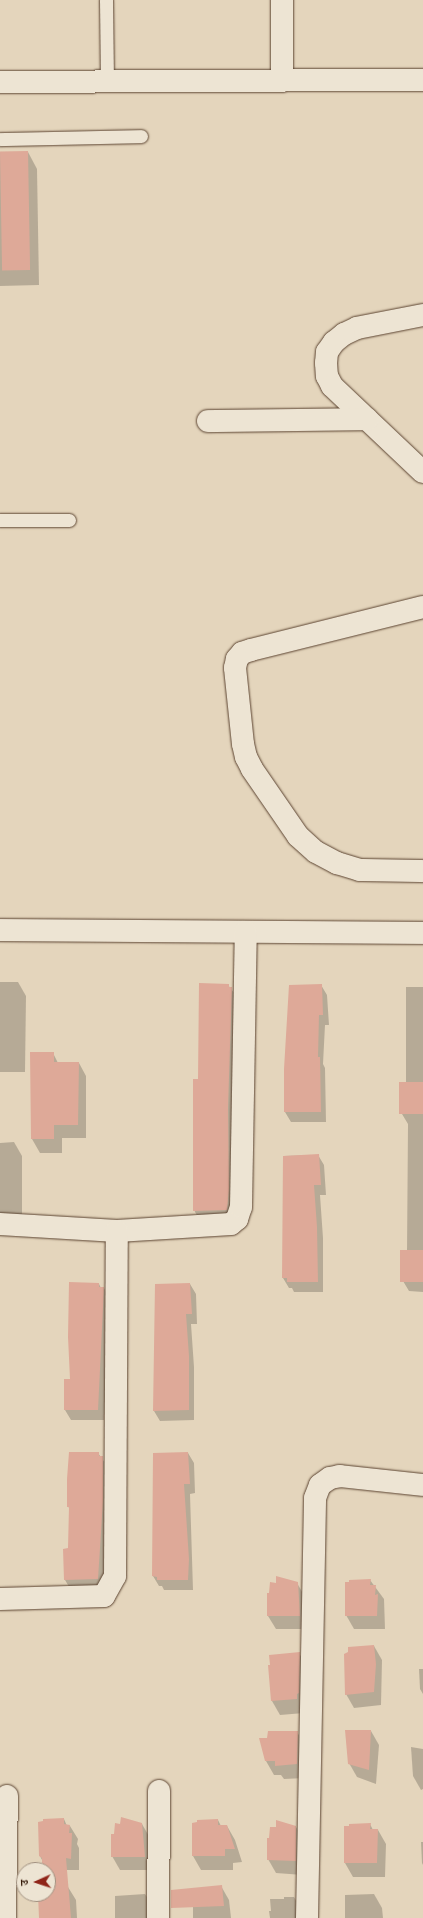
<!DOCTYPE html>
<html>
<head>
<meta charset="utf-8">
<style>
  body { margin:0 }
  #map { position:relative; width:423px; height:1918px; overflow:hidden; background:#e4d5bc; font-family:"Sorts Mill Goudy","Noto Serif Devanagari",serif }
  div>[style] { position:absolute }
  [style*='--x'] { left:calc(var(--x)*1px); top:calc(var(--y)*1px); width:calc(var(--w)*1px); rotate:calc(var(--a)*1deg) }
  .shadow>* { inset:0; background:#0003 }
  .building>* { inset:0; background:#dea998; transform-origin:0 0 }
  .roads { filter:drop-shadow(0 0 1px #5c4431) drop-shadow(0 0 1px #5c4431) }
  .service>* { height:13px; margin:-6.5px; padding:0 6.5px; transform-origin:6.5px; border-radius:6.5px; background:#ede4d3 }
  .minor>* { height:22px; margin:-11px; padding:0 11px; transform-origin:11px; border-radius:11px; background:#ede4d3 }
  span { translate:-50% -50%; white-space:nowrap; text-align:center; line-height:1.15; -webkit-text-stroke:3.5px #ede4d3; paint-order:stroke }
  .north { position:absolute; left:16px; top:1862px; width:40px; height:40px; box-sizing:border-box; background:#ede4d3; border:1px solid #a19180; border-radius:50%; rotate:267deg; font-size:11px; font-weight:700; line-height:16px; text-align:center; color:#2f1403 }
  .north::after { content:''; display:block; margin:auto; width:14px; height:18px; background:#8f2418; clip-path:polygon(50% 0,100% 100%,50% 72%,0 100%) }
</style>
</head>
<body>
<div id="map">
  <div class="shadow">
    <i style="clip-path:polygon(28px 152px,37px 169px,39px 285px,0 286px,0 153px)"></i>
    <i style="clip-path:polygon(0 982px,18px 982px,26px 996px,25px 1072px,0 1072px)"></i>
    <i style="clip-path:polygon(228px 985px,238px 998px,232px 1220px,200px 1221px,194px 1210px)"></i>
    <i style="clip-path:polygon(321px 985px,327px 995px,329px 1025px,325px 1025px,323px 1064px,325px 1068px,326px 1122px,291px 1122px,285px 1112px)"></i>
    <i style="clip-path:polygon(406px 987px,423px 987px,423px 1292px,409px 1291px,403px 1281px,407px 1251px,408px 1124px,402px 1114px,406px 1083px)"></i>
    <i style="clip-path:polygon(53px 1053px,58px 1063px,79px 1063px,86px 1076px,86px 1138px,62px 1138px,62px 1153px,40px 1153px,32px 1139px)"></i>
    <i style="clip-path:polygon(14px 1142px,22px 1156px,22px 1218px,0 1218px,0 1143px)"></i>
    <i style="clip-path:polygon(318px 1155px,324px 1165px,326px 1195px,320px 1195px,323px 1238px,323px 1292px,294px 1292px,292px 1288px,289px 1288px,283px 1278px,284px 1156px)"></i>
    <i style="clip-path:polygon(99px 1284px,101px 1288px,104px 1288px,109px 1298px,104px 1420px,71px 1420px,65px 1410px,65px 1380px,71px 1380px)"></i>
    <i style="clip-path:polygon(190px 1284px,196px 1294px,197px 1324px,191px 1324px,194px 1367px,194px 1420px,160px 1421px,154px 1411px)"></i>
    <i style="clip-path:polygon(98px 1453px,108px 1467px,104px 1589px,71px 1590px,65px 1580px,69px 1549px,70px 1510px,68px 1506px)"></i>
    <i style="clip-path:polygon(188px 1453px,194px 1463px,195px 1493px,190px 1494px,193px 1590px,164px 1590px,162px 1586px,159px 1586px,153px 1576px,154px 1454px)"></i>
    <i style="clip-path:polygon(370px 1580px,384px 1599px,385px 1629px,354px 1629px,346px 1615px)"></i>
    <i style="clip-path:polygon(297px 1583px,305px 1597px,308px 1629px,276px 1629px,268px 1616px)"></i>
    <i style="clip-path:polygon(374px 1646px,382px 1660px,381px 1705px,354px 1708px,346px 1694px)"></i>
    <i style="clip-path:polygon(299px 1653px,307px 1667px,304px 1713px,280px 1715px,272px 1701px,269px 1666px)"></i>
    <i style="clip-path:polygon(419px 1669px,423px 1669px,423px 1694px,420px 1689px)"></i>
    <i style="clip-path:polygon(371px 1731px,379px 1745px,376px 1784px,357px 1777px,349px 1763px)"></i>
    <i style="clip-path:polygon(297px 1732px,305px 1745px,305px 1778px,284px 1779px,281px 1775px,274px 1775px,266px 1761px,268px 1739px)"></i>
    <i style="clip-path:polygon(411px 1747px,423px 1749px,423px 1789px,421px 1790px,413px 1776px)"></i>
    <i style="clip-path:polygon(64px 1819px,67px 1826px,70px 1826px,78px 1839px,77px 1844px,79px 1848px,79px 1870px,47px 1870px,40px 1856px)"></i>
    <i style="clip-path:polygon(218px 1820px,221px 1826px,227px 1826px,235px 1840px,242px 1862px,233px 1863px,233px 1870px,201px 1870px,193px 1856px,193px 1824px)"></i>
    <i style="clip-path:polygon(142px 1824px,150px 1838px,153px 1870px,120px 1870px,112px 1856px)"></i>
    <i style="clip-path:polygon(370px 1824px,373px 1830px,378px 1830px,386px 1844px,385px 1877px,353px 1877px,345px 1863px)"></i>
    <i style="clip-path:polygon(296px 1827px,304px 1841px,303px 1875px,276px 1873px,268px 1859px,270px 1839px)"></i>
    <i style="clip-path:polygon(421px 1842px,423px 1842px,423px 1865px,422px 1863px)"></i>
    <i style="clip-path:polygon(221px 1886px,229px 1900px,231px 1918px,193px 1918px,193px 1895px)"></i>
    <i style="clip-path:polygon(68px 1887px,76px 1900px,77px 1918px,39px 1918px,40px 1894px,48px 1894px,48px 1888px)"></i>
    <i style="clip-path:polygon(145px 1894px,153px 1907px,153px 1918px,115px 1918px,115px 1896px)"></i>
    <i style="clip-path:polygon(374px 1894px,382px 1908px,383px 1918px,345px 1918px,345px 1895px)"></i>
    <i style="clip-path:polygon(284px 1897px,294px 1897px,302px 1911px,302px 1918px,270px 1918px,269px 1911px,271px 1911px,270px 1899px,284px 1899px)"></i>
  </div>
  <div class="building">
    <i style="left:28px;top:151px;width:119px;height:28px;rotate:89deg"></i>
    <i style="clip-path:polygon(199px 983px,229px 984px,229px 987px,232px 987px,228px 1108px,229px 1189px,227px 1210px,193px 1211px,193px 1079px,198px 1079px)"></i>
    <i style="clip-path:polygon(322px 984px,323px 1015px,319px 1015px,318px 1057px,320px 1057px,321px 1112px,284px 1112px,284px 1069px,289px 985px)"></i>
    <i style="clip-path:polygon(30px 1052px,54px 1052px,54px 1062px,79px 1062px,78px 1125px,54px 1125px,54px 1139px,31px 1139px)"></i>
    <i style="left:399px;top:1082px;width:24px;height:32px"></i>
    <i style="clip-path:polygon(319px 1154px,321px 1185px,314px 1185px,317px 1227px,318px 1282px,287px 1282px,287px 1278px,282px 1278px,283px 1156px)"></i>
    <i style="left:400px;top:1250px;width:23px;height:32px"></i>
    <i style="clip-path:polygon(69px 1282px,99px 1283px,99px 1287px,104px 1287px,98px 1410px,64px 1410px,64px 1379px,70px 1379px,68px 1337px)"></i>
    <i style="clip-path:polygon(190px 1283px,192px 1314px,186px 1314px,189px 1356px,189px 1410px,153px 1411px,155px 1284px)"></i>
    <i style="clip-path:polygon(69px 1452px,99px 1452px,99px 1456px,103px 1456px,103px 1501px,98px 1579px,64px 1580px,63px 1549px,68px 1548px,69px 1507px,67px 1507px,67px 1479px)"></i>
    <i style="clip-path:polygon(188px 1452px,190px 1484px,184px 1484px,189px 1559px,188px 1580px,157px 1580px,157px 1577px,152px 1576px,153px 1453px)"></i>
    <i style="clip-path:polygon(276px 1576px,298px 1582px,300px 1616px,267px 1616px,267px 1593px,269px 1593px,270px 1582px,276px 1583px)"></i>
    <i style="clip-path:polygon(371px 1579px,370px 1585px,376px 1585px,375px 1595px,378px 1594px,377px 1616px,345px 1616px,345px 1582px,349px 1582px,349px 1580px)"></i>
    <i style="clip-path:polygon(374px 1645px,376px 1664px,374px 1692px,345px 1695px,344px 1654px,348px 1652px,348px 1647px)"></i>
    <i style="clip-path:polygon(300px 1652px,299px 1693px,297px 1694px,297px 1699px,271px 1701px,268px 1665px,270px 1665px,269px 1655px)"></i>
    <i style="clip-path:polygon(345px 1730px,371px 1730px,369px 1770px,348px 1764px)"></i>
    <i style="clip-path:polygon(268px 1731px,298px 1731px,297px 1764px,275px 1766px,275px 1761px,265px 1761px,259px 1738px,267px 1738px)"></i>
    <i style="clip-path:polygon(121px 1817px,142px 1823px,145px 1857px,111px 1857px,111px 1834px,114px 1834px,115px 1823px,120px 1824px)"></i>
    <i style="clip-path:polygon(64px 1818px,64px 1824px,70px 1825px,69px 1833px,72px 1833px,71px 1859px,66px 1858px,71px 1918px,39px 1918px,38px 1894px,48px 1894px,48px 1870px,42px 1870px,42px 1858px,39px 1856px,38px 1822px,43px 1821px,43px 1819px)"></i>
    <i style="clip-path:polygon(218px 1819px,218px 1825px,227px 1825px,235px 1849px,225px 1849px,225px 1856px,192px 1856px,192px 1823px,197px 1822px,197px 1820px)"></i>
    <i style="clip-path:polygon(276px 1820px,296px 1826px,296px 1861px,267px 1860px,267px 1838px,269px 1838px,270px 1827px,276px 1827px)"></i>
    <i style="clip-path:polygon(371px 1823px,370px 1829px,378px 1829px,377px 1863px,344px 1863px,344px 1826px,349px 1826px,349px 1824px)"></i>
    <i style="clip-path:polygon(222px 1885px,224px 1906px,171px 1908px,171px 1890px)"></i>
  </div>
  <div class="roads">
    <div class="service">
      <i style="--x:106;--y:0;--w:82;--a:89.3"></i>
      <i style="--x:0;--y:139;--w:141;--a:-1.2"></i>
      <i style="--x:0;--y:520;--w:69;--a:0"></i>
    </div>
    <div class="minor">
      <i style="--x:282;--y:0;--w:81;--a:90"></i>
      <i style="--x:0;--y:82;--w:423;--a:-0.3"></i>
      <i style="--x:423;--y:315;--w:67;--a:168.9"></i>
      <i style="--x:357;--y:328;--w:14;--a:155"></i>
      <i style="--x:344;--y:334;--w:13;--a:141"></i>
      <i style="--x:334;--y:342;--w:12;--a:125"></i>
      <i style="--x:327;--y:352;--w:11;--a:95"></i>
      <i style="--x:326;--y:363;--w:13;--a:86"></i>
      <i style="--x:327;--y:376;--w:11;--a:63"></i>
      <i style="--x:332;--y:386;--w:125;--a:43.4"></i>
      <i style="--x:208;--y:421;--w:159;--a:-0.7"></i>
      <i style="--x:423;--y:607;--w:177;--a:166"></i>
      <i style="--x:251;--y:650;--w:9;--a:162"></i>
      <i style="--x:242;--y:653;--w:8;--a:130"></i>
      <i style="--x:237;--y:659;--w:9;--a:103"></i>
      <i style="--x:235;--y:668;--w:76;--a:84"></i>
      <i style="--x:243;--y:744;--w:13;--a:77"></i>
      <i style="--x:246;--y:757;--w:13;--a:63"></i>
      <i style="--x:252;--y:769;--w:81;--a:55.5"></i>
      <i style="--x:298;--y:836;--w:24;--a:42"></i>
      <i style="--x:316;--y:852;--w:24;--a:28"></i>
      <i style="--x:337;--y:863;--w:24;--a:17"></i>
      <i style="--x:360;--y:870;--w:63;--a:0.9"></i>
      <i style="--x:0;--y:930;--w:423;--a:0.4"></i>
      <i style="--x:0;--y:1224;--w:117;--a:3.4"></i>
      <i style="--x:117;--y:1231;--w:114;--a:-3.5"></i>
      <i style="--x:231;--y:1224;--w:8;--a:-40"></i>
      <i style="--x:237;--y:1219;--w:13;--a:-72"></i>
      <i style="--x:241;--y:1207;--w:275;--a:-89"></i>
      <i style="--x:0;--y:1599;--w:104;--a:-1.7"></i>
      <i style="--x:104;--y:1596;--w:23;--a:-61"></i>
      <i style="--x:115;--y:1576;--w:345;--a:-89.7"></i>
      <i style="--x:5;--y:1918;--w:122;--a:-89.1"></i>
      <i style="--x:158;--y:1918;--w:127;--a:-89.5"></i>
      <i style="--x:307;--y:1918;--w:420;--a:-88.9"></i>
      <i style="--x:315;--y:1498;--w:14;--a:-69"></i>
      <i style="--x:320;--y:1485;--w:12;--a:-35"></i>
      <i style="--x:330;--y:1478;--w:10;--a:-11"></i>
      <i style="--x:340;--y:1476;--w:83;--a:6.2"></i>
    </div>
  </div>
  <div class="north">उ</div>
</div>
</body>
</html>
